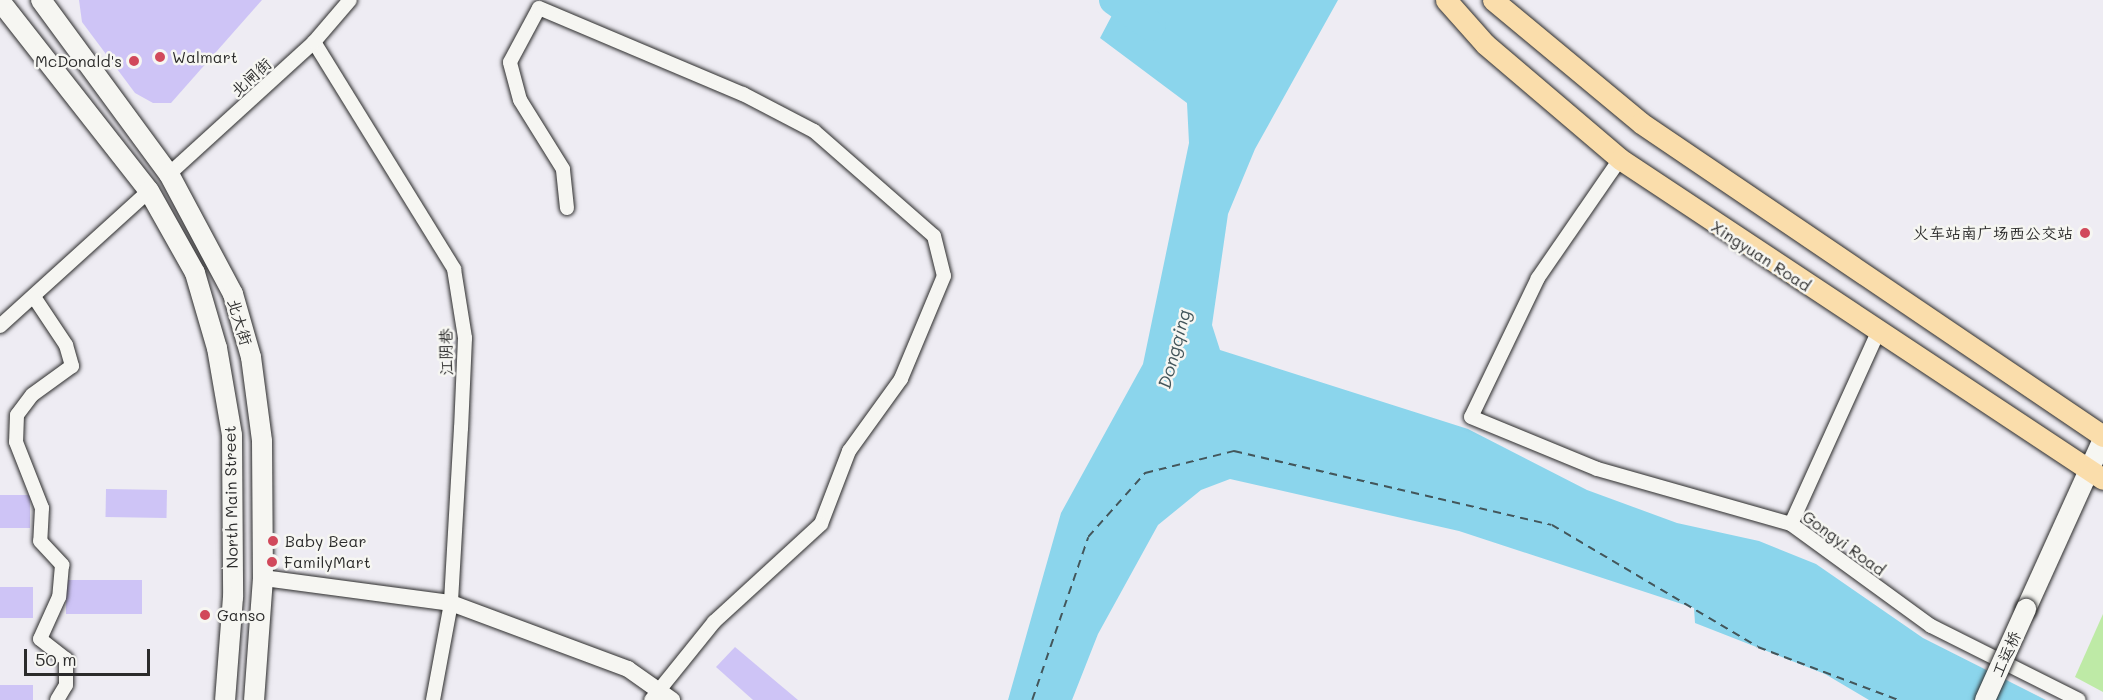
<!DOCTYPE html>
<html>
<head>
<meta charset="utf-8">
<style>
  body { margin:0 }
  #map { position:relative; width:2103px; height:700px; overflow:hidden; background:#eeecf3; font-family:Mali,"LXGW WenKai TC",sans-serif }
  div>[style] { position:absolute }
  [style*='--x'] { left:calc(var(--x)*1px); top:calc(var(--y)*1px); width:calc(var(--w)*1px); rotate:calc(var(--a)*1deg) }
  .green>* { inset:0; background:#beeaa6 }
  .water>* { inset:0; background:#8bd5ec }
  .river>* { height:30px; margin:-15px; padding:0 15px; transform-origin:15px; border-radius:15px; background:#8bd5ec }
  .ferry>* { height:1.5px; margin-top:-0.75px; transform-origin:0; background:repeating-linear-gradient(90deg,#43565b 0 8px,transparent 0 14px) }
  .building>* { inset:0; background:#cec4f6; transform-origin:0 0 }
  .roads { filter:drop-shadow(0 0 2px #2b2b2b) drop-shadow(0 0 2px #2b2b2b) }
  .minor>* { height:14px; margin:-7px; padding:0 7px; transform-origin:7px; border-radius:7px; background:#f6f6f2 }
  .tertiary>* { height:16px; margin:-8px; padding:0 8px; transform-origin:8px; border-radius:8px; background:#f6f6f2 }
  .secondary>* { height:20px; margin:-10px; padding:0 10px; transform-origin:10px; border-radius:10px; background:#f6f6f2 }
  .primary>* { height:21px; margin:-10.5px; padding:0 10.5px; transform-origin:10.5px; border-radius:10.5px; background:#faddab }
  .bridges { filter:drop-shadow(0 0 2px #2b2b2b) drop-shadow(0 0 2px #2b2b2b) }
  .secondary-bridge>* { height:20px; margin:-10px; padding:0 10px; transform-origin:10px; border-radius:10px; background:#f6f6f2 }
  .dots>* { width:16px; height:16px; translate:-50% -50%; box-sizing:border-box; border:3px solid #f6f6f2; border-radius:50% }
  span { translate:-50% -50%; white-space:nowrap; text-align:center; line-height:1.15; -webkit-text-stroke:5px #f6f6f2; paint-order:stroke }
  .poi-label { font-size:16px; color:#2b2b2b }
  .left { translate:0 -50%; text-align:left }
  .right { translate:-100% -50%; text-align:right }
  .street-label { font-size:16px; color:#2b2b2b }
  .water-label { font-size:18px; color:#43565b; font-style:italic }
  .scale { position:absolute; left:24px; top:649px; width:126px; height:27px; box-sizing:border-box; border:3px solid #2b2b2b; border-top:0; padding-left:8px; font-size:18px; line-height:21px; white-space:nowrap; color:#2b2b2b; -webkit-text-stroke:4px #f6f6f2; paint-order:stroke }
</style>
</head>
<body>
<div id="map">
  <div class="green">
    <i style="clip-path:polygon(2103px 614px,2103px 692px,2075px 677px)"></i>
  </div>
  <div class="water">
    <i style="clip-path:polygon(1120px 0,1338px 0,1255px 149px,1228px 214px,1212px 325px,1220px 350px,1468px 429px,1587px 490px,1677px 523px,1759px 541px,1816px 564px,1923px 638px,2046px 700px,1869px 700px,1825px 674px,1695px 623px,1694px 608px,1459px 531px,1230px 479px,1201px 490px,1158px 525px,1098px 634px,1072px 700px,1008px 700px,1061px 513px,1143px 364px,1189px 143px,1187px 103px,1100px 38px)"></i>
  </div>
  <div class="river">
    <i style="--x:1114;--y:0;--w:45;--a:35.1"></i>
  </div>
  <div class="ferry">
    <i style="--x:1032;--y:700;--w:172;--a:-71"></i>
    <i style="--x:1088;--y:537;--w:86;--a:-48.3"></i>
    <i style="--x:1145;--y:473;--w:92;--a:-13.9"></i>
    <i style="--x:1234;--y:451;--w:326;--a:13.1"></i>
    <i style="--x:1552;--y:525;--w:239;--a:30.6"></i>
    <i style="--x:1758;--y:647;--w:150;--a:20.7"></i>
  </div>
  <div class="building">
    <i style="clip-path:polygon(79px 0,262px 0,171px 103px,153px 103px,135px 93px,82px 22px)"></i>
    <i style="left:106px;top:489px;width:61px;height:28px;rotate:1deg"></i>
    <i style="left:0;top:495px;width:30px;height:33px"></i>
    <i style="left:66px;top:580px;width:76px;height:34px"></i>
    <i style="left:0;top:587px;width:33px;height:31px"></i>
    <i style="clip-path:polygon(735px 647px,798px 700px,753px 700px,716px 667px)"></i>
    <i style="left:0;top:685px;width:33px;height:15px"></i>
  </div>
  <div class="roads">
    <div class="minor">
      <i style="--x:314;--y:42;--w:267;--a:58.3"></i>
      <i style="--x:454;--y:269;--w:70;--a:80.9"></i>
      <i style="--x:465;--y:338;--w:90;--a:92.5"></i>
      <i style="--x:461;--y:428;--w:175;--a:93.3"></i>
      <i style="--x:451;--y:603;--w:99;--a:100.5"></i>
      <i style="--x:1620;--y:159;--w:145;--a:124.6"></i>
      <i style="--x:1538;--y:278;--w:154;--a:115.7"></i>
      <i style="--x:1471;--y:417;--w:136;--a:22.4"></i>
      <i style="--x:1597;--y:469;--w:202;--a:15.8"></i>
      <i style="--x:1791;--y:524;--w:173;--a:36.1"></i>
      <i style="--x:1931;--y:626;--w:165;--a:26.6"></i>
      <i style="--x:169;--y:174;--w:196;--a:-42.3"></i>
      <i style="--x:314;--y:42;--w:55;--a:-49.4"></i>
      <i style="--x:567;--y:208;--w:39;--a:-96"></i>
      <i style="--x:563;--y:169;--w:81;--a:-121.9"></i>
      <i style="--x:520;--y:100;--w:39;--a:-105"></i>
      <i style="--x:510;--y:62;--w:61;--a:-61.8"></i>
      <i style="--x:539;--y:8;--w:221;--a:22.9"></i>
      <i style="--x:743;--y:94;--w:80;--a:27.5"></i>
      <i style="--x:814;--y:131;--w:159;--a:41.2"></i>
      <i style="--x:934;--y:236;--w:41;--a:76"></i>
      <i style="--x:944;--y:276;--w:112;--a:112.7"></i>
      <i style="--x:901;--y:379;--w:89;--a:125.8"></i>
      <i style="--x:849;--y:451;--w:78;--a:111"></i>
      <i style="--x:821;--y:524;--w:145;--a:137.5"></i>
      <i style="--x:714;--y:622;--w:100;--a:128.9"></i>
      <i style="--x:34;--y:297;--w:58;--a:56.3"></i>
      <i style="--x:66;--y:345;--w:22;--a:74"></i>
      <i style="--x:72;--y:366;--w:49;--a:144.1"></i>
      <i style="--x:32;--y:395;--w:25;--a:127"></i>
      <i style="--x:17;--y:415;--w:27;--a:92"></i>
      <i style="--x:16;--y:442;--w:71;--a:68.5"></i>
      <i style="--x:42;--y:508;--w:33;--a:93"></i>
      <i style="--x:40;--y:541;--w:33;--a:47"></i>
      <i style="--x:62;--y:565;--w:32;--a:95"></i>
      <i style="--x:59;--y:597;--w:46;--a:114.3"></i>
      <i style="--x:40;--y:639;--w:33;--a:38"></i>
      <i style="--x:66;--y:659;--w:26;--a:90"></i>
      <i style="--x:66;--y:685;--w:17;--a:121"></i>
      <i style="--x:0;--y:326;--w:201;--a:-42.2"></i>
      <i style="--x:1791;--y:524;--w:211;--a:-65.6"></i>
    </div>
    <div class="tertiary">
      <i style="--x:263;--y:578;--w:190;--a:7.6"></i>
      <i style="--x:451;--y:603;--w:189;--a:20.4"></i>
      <i style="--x:628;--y:669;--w:54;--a:35.2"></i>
    </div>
    <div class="secondary">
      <i style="--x:41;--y:0;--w:216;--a:53.7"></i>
      <i style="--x:169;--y:174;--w:136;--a:61.9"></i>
      <i style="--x:233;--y:294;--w:66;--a:74.1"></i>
      <i style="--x:251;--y:357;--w:85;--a:82.5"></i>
      <i style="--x:262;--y:441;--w:137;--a:89.6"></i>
      <i style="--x:263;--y:578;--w:122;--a:94.2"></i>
      <i style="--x:0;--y:1;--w:241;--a:51.9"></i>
      <i style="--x:149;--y:191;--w:94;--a:60.7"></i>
      <i style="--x:195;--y:273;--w:78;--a:73.7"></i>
      <i style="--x:217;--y:348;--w:88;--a:80.2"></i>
      <i style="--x:232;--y:435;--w:162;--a:89.6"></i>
      <i style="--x:233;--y:597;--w:103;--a:94.4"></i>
      <i style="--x:2026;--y:609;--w:187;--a:-65.6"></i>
    </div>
    <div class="primary">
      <i style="--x:1446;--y:0;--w:59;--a:48.4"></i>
      <i style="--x:1485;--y:44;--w:177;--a:40.4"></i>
      <i style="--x:1620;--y:159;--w:579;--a:33.53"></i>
      <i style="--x:1493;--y:0;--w:192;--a:39.7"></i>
      <i style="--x:1641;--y:123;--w:558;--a:34.12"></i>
    </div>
  </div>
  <div class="bridges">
    <div class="secondary-bridge">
      <i style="--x:1985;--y:700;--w:100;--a:-65.7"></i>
    </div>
  </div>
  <div class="dots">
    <i style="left:160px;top:57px;background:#d1495b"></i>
    <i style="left:134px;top:61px;background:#d1495b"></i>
    <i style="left:2085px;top:233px;background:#d1495b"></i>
    <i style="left:273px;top:541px;background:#d1495b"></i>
    <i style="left:272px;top:562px;background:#d1495b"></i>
    <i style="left:205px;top:615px;background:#d1495b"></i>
  </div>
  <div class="poi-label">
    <span class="left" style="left:172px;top:57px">Walmart</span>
    <span class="right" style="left:122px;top:61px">McDonald's</span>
    <span class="right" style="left:2073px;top:233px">火车站南广场西公交站</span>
    <span class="left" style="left:285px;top:541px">Baby Bear</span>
    <span class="left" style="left:284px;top:562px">FamilyMart</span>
    <span class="left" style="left:217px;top:615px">Ganso</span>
  </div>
  <div class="street-label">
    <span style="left:251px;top:77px;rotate:-42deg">北闸街</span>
    <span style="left:1761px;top:256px;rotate:33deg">Xingyuan Road</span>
    <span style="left:240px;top:322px;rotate:73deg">北大街</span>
    <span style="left:446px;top:352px;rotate:-91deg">江阴巷</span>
    <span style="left:231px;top:497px;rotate:-91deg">North Main Street</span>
    <span style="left:1844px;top:543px;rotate:36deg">Gongyi Road</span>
    <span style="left:2006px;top:654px;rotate:-66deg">工运桥</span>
  </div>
  <div class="water-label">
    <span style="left:1174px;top:349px;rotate:-75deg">Dongqing</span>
  </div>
  <div class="scale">50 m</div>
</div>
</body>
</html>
